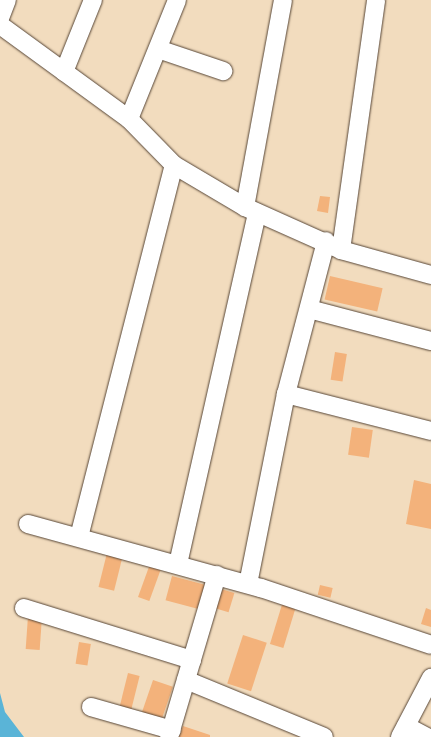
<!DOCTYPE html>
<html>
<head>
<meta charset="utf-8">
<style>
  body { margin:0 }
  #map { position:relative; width:431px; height:737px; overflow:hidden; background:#f2dcbe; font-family:"IM FELL Double Pica",serif }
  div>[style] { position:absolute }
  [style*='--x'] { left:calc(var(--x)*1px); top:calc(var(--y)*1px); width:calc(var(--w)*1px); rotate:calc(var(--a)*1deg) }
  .water>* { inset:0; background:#5ab4d7 }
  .building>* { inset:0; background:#f3b27b; transform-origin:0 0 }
  .roads { filter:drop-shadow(0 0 1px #564536) drop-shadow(0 0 1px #564536) }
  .minor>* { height:18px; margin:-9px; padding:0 9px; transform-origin:9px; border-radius:9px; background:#fff }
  span { translate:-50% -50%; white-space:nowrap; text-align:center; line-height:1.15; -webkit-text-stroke:4px #f7f3e8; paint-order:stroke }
</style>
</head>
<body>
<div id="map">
  <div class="water">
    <i style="clip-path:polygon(0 693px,5px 712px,24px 737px,0 737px)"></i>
  </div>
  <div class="building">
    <i style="clip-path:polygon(320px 196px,330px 197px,328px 213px,317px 211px)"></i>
    <i style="left:330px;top:276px;width:54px;height:24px;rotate:13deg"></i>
    <i style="left:335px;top:352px;width:12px;height:28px;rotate:9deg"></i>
    <i style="left:352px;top:427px;width:21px;height:28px;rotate:8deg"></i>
    <i style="clip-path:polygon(414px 480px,431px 484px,431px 529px,406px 524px)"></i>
    <i style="left:107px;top:553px;width:16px;height:35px;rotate:14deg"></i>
    <i style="left:150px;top:564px;width:12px;height:35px;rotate:20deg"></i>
    <i style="left:172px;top:576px;width:34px;height:25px;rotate:15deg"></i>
    <i style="left:320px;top:585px;width:13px;height:10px;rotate:13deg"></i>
    <i style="left:221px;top:589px;width:14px;height:20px;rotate:17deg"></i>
    <i style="left:284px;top:598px;width:14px;height:48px;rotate:17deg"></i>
    <i style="clip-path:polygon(426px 608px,431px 610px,431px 627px,421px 624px)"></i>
    <i style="left:28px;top:616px;width:14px;height:33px;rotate:4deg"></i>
    <i style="left:243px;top:635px;width:25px;height:51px;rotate:18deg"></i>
    <i style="left:79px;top:642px;width:12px;height:22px;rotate:9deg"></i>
    <i style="left:128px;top:673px;width:12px;height:37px;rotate:14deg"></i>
    <i style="left:153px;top:680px;width:21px;height:34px;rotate:19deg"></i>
    <i style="clip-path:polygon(183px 726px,210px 735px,210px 737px,179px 737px)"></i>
  </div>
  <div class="roads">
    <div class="minor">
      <i style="--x:0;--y:18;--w:19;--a:-69"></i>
      <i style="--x:0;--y:25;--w:160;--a:36.1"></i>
      <i style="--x:129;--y:119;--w:64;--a:45.6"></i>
      <i style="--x:174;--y:165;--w:82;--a:30.6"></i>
      <i style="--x:245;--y:207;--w:105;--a:24.1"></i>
      <i style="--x:341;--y:250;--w:93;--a:15.5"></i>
      <i style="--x:158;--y:49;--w:69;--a:18.7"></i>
      <i style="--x:64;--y:72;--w:78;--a:-68.1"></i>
      <i style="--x:129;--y:119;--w:128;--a:-68"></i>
      <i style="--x:245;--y:207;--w:210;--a:-79.6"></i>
      <i style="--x:341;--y:250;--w:252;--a:-82"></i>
      <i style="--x:309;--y:309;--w:126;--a:14.7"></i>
      <i style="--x:286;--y:394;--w:158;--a:-75.3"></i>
      <i style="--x:28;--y:524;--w:242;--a:15.4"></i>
      <i style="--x:261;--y:588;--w:179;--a:18.5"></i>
      <i style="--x:79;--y:537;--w:384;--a:-75.7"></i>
      <i style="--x:178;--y:564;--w:360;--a:-77.3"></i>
      <i style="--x:248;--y:584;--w:194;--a:-78.7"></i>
      <i style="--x:286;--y:394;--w:150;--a:14.3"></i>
      <i style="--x:24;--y:608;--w:176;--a:17.2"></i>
      <i style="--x:186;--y:680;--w:149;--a:22.4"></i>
      <i style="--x:91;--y:707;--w:84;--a:15.9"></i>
      <i style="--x:406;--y:726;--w:24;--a:28"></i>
      <i style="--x:169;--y:737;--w:169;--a:-73.5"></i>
      <i style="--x:400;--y:737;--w:67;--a:-62.3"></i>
    </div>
  </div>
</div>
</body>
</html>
